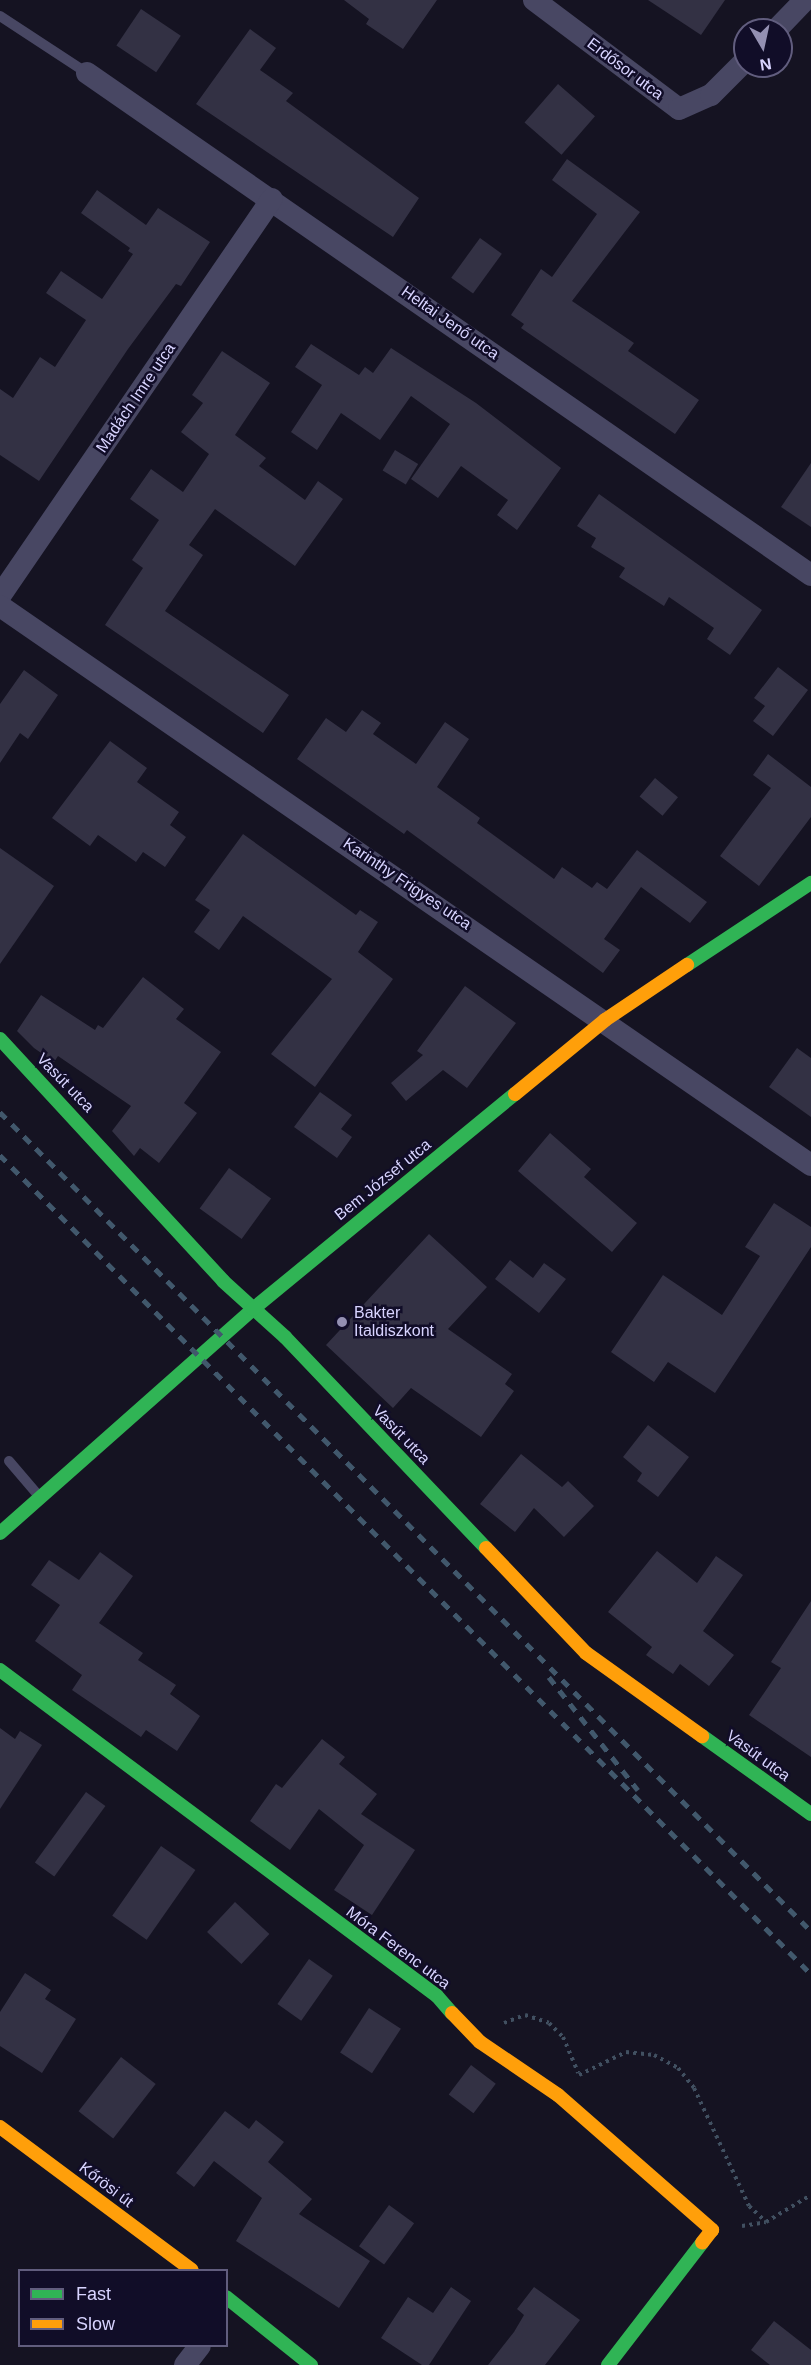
<!DOCTYPE html>
<html>
<head>
<meta charset="utf-8">
<style>
  body { margin:0 }
  #map { position:relative; width:811px; height:2365px; overflow:hidden; background:#151322; font-family:Helvetica,sans-serif }
  div>[style] { position:absolute }
  [style*='--x'] { left:calc(var(--x)*1px); top:calc(var(--y)*1px); width:calc(var(--w)*1px); rotate:calc(var(--a)*1deg) }
  .building>* { inset:0; background:#333144; transform-origin:0 0 }
  .path>* { height:4px; margin-top:-2px; transform-origin:0; background:repeating-linear-gradient(90deg,#415061 0 3px,transparent 0 7.5px) }
  .lane>* { height:10px; margin:-5px; padding:0 5px; transform-origin:5px; border-radius:5px; background:#484763 }
  .street>* { height:22px; margin:-11px; padding:0 11px; transform-origin:11px; border-radius:11px; background:#484763 }
  .fast>* { height:14px; margin:-7px; padding:0 7px; transform-origin:7px; border-radius:7px; background:#30b455 }
  .slow>* { height:14px; margin:-7px; padding:0 7px; transform-origin:7px; border-radius:7px; background:#ff9f0a }
  .rail>* { height:4.5px; margin-top:-2.25px; transform-origin:0; background:repeating-linear-gradient(90deg,#41586c 0 9px,transparent 0 17px) }
  .dots>* { width:16px; height:16px; translate:-50% -50%; box-sizing:border-box; border:3px solid #110d28; border-radius:50% }
  span { translate:-50% -50%; white-space:nowrap; text-align:center; line-height:1.15; -webkit-text-stroke:5px #110d28; paint-order:stroke }
  .street-label { font-size:16px; color:#d8d4ff }
  .poi-label { font-size:16px; color:#d8d4ff }
  .left { translate:0 -50%; text-align:left }
  .legend { position:absolute; left:18px; top:2269px; width:210px; height:78px; box-sizing:border-box; background:#110d28; border:2px solid #615d7e; margin:0; padding:8px 10px; list-style:none; font-size:18px; color:#d8d4ff }
  .legend li { display:flex; align-items:center; gap:12px; height:30px }
  .legend b { width:30px; border:2px solid #615d7e }
  .north { position:absolute; left:733px; top:18px; width:60px; height:60px; box-sizing:border-box; background:#110d28; border:2px solid #615d7e; border-radius:50%; rotate:171deg; font-size:16px; font-weight:700; line-height:24px; text-align:center; color:#d8d4ff }
  .north::after { content:''; display:block; margin:auto; width:21px; height:27px; background:#9490b2; clip-path:polygon(50% 0,100% 100%,50% 72%,0 100%) }
</style>
</head>
<body>
<div id="map">
  <div class="building">
    <i style="clip-path:polygon(344px 0,437px 0,403px 49px,366px 24px,369px 19px)"></i>
    <i style="clip-path:polygon(648px 0,725px 0,701px 35px)"></i>
    <i style="left:141px;top:9px;width:48px;height:44px;rotate:34deg"></i>
    <i style="clip-path:polygon(250px 29px,276px 48px,260px 70px,293px 93px,286px 101px,419px 198px,393px 237px,196px 104px)"></i>
    <i style="left:558px;top:84px;width:49px;height:51px;rotate:41deg"></i>
    <i style="clip-path:polygon(567px 159px,640px 212px,572px 301px,634px 343px,628px 351px,699px 400px,675px 434px,521px 328px,524px 324px,511px 315px,541px 269px,552px 277px,597px 214px,552px 180px)"></i>
    <i style="clip-path:polygon(97px 190px,146px 225px,158px 208px,210px 242px,181px 286px,176px 284px,128px 349px,39px 481px,0 455px,0 389px,13px 398px,40px 357px,55px 367px,86px 320px,46px 293px,61px 271px,102px 299px,133px 254px,128px 251px,130px 248px,81px 213px)"></i>
    <i style="left:480px;top:238px;width:27px;height:49px;rotate:36deg"></i>
    <i style="clip-path:polygon(311px 344px,359px 375px,365px 367px,373px 373px,391px 348px,476px 403px,561px 468px,517px 530px,497px 515px,508px 500px,461px 466px,438px 498px,411px 479px,450px 424px,411px 396px,380px 440px,341px 413px,317px 450px,291px 432px,322px 385px,295px 367px)"></i>
    <i style="clip-path:polygon(222px 351px,270px 383px,235px 435px,266px 458px,259px 466px,305px 500px,318px 481px,343px 499px,295px 566px,215px 509px,189px 545px,203px 555px,165px 611px,289px 695px,263px 733px,105px 625px,143px 568px,132px 560px,159px 520px,130px 499px,151px 469px,183px 492px,209px 454px,181px 432px,203px 403px,192px 395px)"></i>
    <i style="left:395px;top:450px;width:27px;height:24px;rotate:31deg"></i>
    <i style="clip-path:polygon(811px 463px,811px 527px,781px 507px)"></i>
    <i style="clip-path:polygon(599px 494px,762px 610px,730px 655px,707px 639px,714px 628px,669px 597px,664px 606px,619px 577px,625px 568px,591px 547px,596px 538px,577px 526px)"></i>
    <i style="clip-path:polygon(778px 667px,808px 690px,773px 736px,753px 721px,765px 706px,754px 698px)"></i>
    <i style="clip-path:polygon(24px 670px,58px 695px,28px 739px,20px 733px,0 763px,0 704px)"></i>
    <i style="clip-path:polygon(362px 710px,381px 723px,373px 734px,416px 764px,445px 722px,469px 739px,437px 787px,480px 818px,477px 823px,554px 879px,562px 867px,592px 888px,597px 882px,607px 889px,637px 850px,707px 902px,690px 923px,641px 887px,604px 939px,620px 950px,603px 973px,407px 830px,404px 834px,297px 759px,326px 718px,346px 732px)"></i>
    <i style="clip-path:polygon(110px 741px,147px 768px,137px 782px,179px 812px,170px 825px,186px 837px,165px 867px,143px 852px,136px 862px,98px 835px,90px 846px,52px 818px)"></i>
    <i style="clip-path:polygon(768px 754px,811px 787px,811px 817px,759px 886px,720px 856px,771px 788px,753px 775px)"></i>
    <i style="left:655px;top:778px;width:30px;height:24px;rotate:40deg"></i>
    <i style="clip-path:polygon(243px 834px,356px 915px,360px 910px,378px 922px,358px 952px,393px 979px,315px 1087px,271px 1054px,332px 979px,243px 916px,219px 950px,194px 932px,210px 910px,195px 900px)"></i>
    <i style="clip-path:polygon(0 848px,54px 886px,0 964px)"></i>
    <i style="clip-path:polygon(143px 977px,184px 1009px,176px 1019px,221px 1052px,184px 1103px,197px 1113px,159px 1163px,140px 1148px,134px 1156px,112px 1131px,131px 1106px,58px 1056px,54px 1062px,34px 1048px,17px 1031px,41px 995px,95px 1030px,98px 1025px,103px 1028px)"></i>
    <i style="clip-path:polygon(465px 986px,516px 1023px,467px 1088px,443px 1070px,406px 1101px,391px 1083px,423px 1055px,417px 1051px)"></i>
    <i style="clip-path:polygon(797px 1048px,811px 1058px,811px 1117px,769px 1087px)"></i>
    <i style="clip-path:polygon(320px 1092px,352px 1115px,341px 1129px,352px 1137px,337px 1158px,294px 1127px)"></i>
    <i style="clip-path:polygon(550px 1133px,591px 1169px,584px 1177px,637px 1223px,612px 1252px,518px 1171px)"></i>
    <i style="left:229px;top:1168px;width:52px;height:50px;rotate:36deg"></i>
    <i style="clip-path:polygon(774px 1203px,811px 1227px,811px 1247px,715px 1393px,668px 1362px,654px 1382px,611px 1352px,663px 1275px,722px 1315px,760px 1256px,745px 1247px)"></i>
    <i style="clip-path:polygon(429px 1234px,487px 1287px,448px 1329px,512px 1374px,505px 1384px,514px 1391px,481px 1437px,411px 1388px,393px 1408px,326px 1345px)"></i>
    <i style="clip-path:polygon(510px 1260px,533px 1278px,544px 1263px,566px 1279px,539px 1313px,495px 1279px)"></i>
    <i style="clip-path:polygon(648px 1425px,689px 1457px,658px 1497px,637px 1481px,642px 1473px,623px 1457px)"></i>
    <i style="clip-path:polygon(521px 1454px,562px 1487px,568px 1481px,594px 1506px,564px 1537px,534px 1508px,515px 1532px,480px 1504px)"></i>
    <i style="clip-path:polygon(657px 1551px,697px 1583px,716px 1556px,743px 1575px,703px 1631px,734px 1655px,709px 1686px,680px 1664px,673px 1674px,646px 1655px,652px 1647px,608px 1612px)"></i>
    <i style="clip-path:polygon(100px 1552px,133px 1576px,99px 1623px,143px 1653px,138px 1660px,176px 1685px,170px 1694px,200px 1716px,177px 1751px,146px 1730px,141px 1737px,72px 1690px,82px 1675px,35px 1641px,60px 1605px,31px 1585px,49px 1560px,79px 1580px)"></i>
    <i style="clip-path:polygon(811px 1601px,811px 1757px,749px 1715px,781px 1668px,771px 1662px)"></i>
    <i style="clip-path:polygon(0 1728px,15px 1739px,20px 1731px,42px 1745px,0 1809px)"></i>
    <i style="clip-path:polygon(322px 1739px,345px 1757px,339px 1764px,377px 1794px,361px 1814px,415px 1850px,372px 1915px,334px 1890px,364px 1845px,319px 1809px,290px 1850px,250px 1821px,276px 1784px,282px 1788px)"></i>
    <i style="left:86px;top:1792px;width:24px;height:87px;rotate:36deg"></i>
    <i style="left:161px;top:1846px;width:42px;height:85px;rotate:35deg"></i>
    <i style="left:235px;top:1902px;width:47px;height:41px;rotate:43deg"></i>
    <i style="left:309px;top:1959px;width:29px;height:55px;rotate:35deg"></i>
    <i style="clip-path:polygon(25px 1973px,51px 1990px,45px 1999px,76px 2019px,42px 2073px,0 2046px,0 2012px)"></i>
    <i style="left:369px;top:2008px;width:38px;height:53px;rotate:33deg"></i>
    <i style="left:121px;top:2057px;width:44px;height:69px;rotate:38deg"></i>
    <i style="left:471px;top:2065px;width:31px;height:37px;rotate:37deg"></i>
    <i style="clip-path:polygon(225px 2111px,249px 2129px,256px 2120px,284px 2142px,268px 2162px,312px 2199px,299px 2214px,370px 2261px,339px 2308px,236px 2241px,262px 2198px,214px 2161px,194px 2187px,176px 2173px)"></i>
    <i style="left:389px;top:2205px;width:31px;height:51px;rotate:36deg"></i>
    <i style="clip-path:polygon(451px 2287px,471px 2301px,429px 2365px,422px 2365px,381px 2338px,408px 2297px,433px 2313px)"></i>
    <i style="clip-path:polygon(534px 2287px,580px 2320px,545px 2365px,488px 2365px,514px 2332px,524px 2315px,517px 2309px)"></i>
    <i style="clip-path:polygon(774px 2321px,811px 2350px,811px 2365px,770px 2365px,751px 2350px)"></i>
  </div>
  <div class="path">
    <i style="--x:504;--y:2023;--w:22;--a:-21"></i>
    <i style="--x:525;--y:2015;--w:25;--a:18"></i>
    <i style="--x:549;--y:2023;--w:20;--a:45"></i>
    <i style="--x:563;--y:2037;--w:39;--a:67"></i>
    <i style="--x:579;--y:2075;--w:52;--a:-26.1"></i>
    <i style="--x:626;--y:2052;--w:28;--a:6"></i>
    <i style="--x:654;--y:2055;--w:27;--a:28"></i>
    <i style="--x:678;--y:2068;--w:26;--a:51"></i>
    <i style="--x:694;--y:2088;--w:130;--a:65"></i>
    <i style="--x:749;--y:2206;--w:23;--a:43"></i>
    <i style="--x:742;--y:2226;--w:24;--a:-9"></i>
    <i style="--x:766;--y:2222;--w:52;--a:-31"></i>
  </div>
  <div class="lane">
    <i style="--x:0;--y:16;--w:104;--a:33.2"></i>
    <i style="--x:9;--y:1461;--w:45;--a:49.5"></i>
  </div>
  <div class="street">
    <i style="--x:534;--y:0;--w:181;--a:36.9"></i>
    <i style="--x:679;--y:109;--w:35;--a:-24"></i>
    <i style="--x:711;--y:95;--w:48;--a:-45"></i>
    <i style="--x:776;--y:30;--w:42;--a:-46"></i>
    <i style="--x:87;--y:73;--w:881;--a:34.74"></i>
    <i style="--x:0;--y:596;--w:481;--a:-55.6"></i>
    <i style="--x:0;--y:606;--w:985;--a:34.58"></i>
    <i style="--x:185;--y:2365;--w:24;--a:-52"></i>
  </div>
  <div class="fast">
    <i style="--x:687;--y:965;--w:149;--a:-33.5"></i>
    <i style="--x:0;--y:1039;--w:329;--a:47.3"></i>
    <i style="--x:223;--y:1281;--w:84;--a:42.1"></i>
    <i style="--x:285;--y:1337;--w:291;--a:46.4"></i>
    <i style="--x:0;--y:1533;--w:338;--a:-41.5"></i>
    <i style="--x:253;--y:1309;--w:339;--a:-39.4"></i>
    <i style="--x:0;--y:1670;--w:545;--a:36.72"></i>
    <i style="--x:437;--y:1996;--w:23;--a:49"></i>
    <i style="--x:702;--y:1736;--w:134;--a:35.6"></i>
    <i style="--x:226;--y:2297;--w:109;--a:38.7"></i>
    <i style="--x:608;--y:2365;--w:154;--a:-52.4"></i>
  </div>
  <div class="slow">
    <i style="--x:515;--y:1094;--w:117;--a:-39.4"></i>
    <i style="--x:605;--y:1020;--w:99;--a:-33.9"></i>
    <i style="--x:486;--y:1548;--w:145;--a:46.4"></i>
    <i style="--x:586;--y:1653;--w:143;--a:35.6"></i>
    <i style="--x:452;--y:2013;--w:40;--a:46"></i>
    <i style="--x:480;--y:2042;--w:94;--a:34.2"></i>
    <i style="--x:558;--y:2095;--w:205;--a:41.2"></i>
    <i style="--x:712;--y:2230;--w:16;--a:128"></i>
    <i style="--x:0;--y:2127;--w:239;--a:36.7"></i>
  </div>
  <div class="rail">
    <i style="--x:0;--y:1112;--w:1153;--a:45.28"></i>
    <i style="--x:0;--y:1155;--w:1153;--a:45.28"></i>
    <i style="--x:549;--y:1677;--w:144;--a:51.8"></i>
  </div>
  <div class="dots">
    <i style="left:342px;top:1322px;background:#9490b2"></i>
  </div>
  <div class="street-label">
    <span style="left:625px;top:69px;rotate:37deg">Erdősor utca</span>
    <span style="left:450px;top:323px;rotate:35deg">Heltai Jenő utca</span>
    <span style="left:136px;top:398px;rotate:-56deg">Madách Imre utca</span>
    <span style="left:407px;top:884px;rotate:34deg">Karinthy Frigyes utca</span>
    <span style="left:65px;top:1083px;rotate:46deg">Vasút utca</span>
    <span style="left:383px;top:1180px;rotate:-39deg">Bem József utca</span>
    <span style="left:401px;top:1435px;rotate:46deg">Vasút utca</span>
    <span style="left:758px;top:1756px;rotate:36deg">Vasút utca</span>
    <span style="left:398px;top:1948px;rotate:37deg">Móra Ferenc utca</span>
    <span style="left:106px;top:2185px;rotate:37deg">Kőrösi út</span>
  </div>
  <div class="poi-label">
    <span class="left" style="left:354px;top:1322px">Bakter<br>Italdiszkont</span>
  </div>
  <ul class="legend">
  <li><b style="height:8px;background:#30b455"></b>Fast</li>
  <li><b style="height:8px;background:#ff9f0a"></b>Slow</li>
  </ul>
  <div class="north">N</div>
</div>
</body>
</html>
